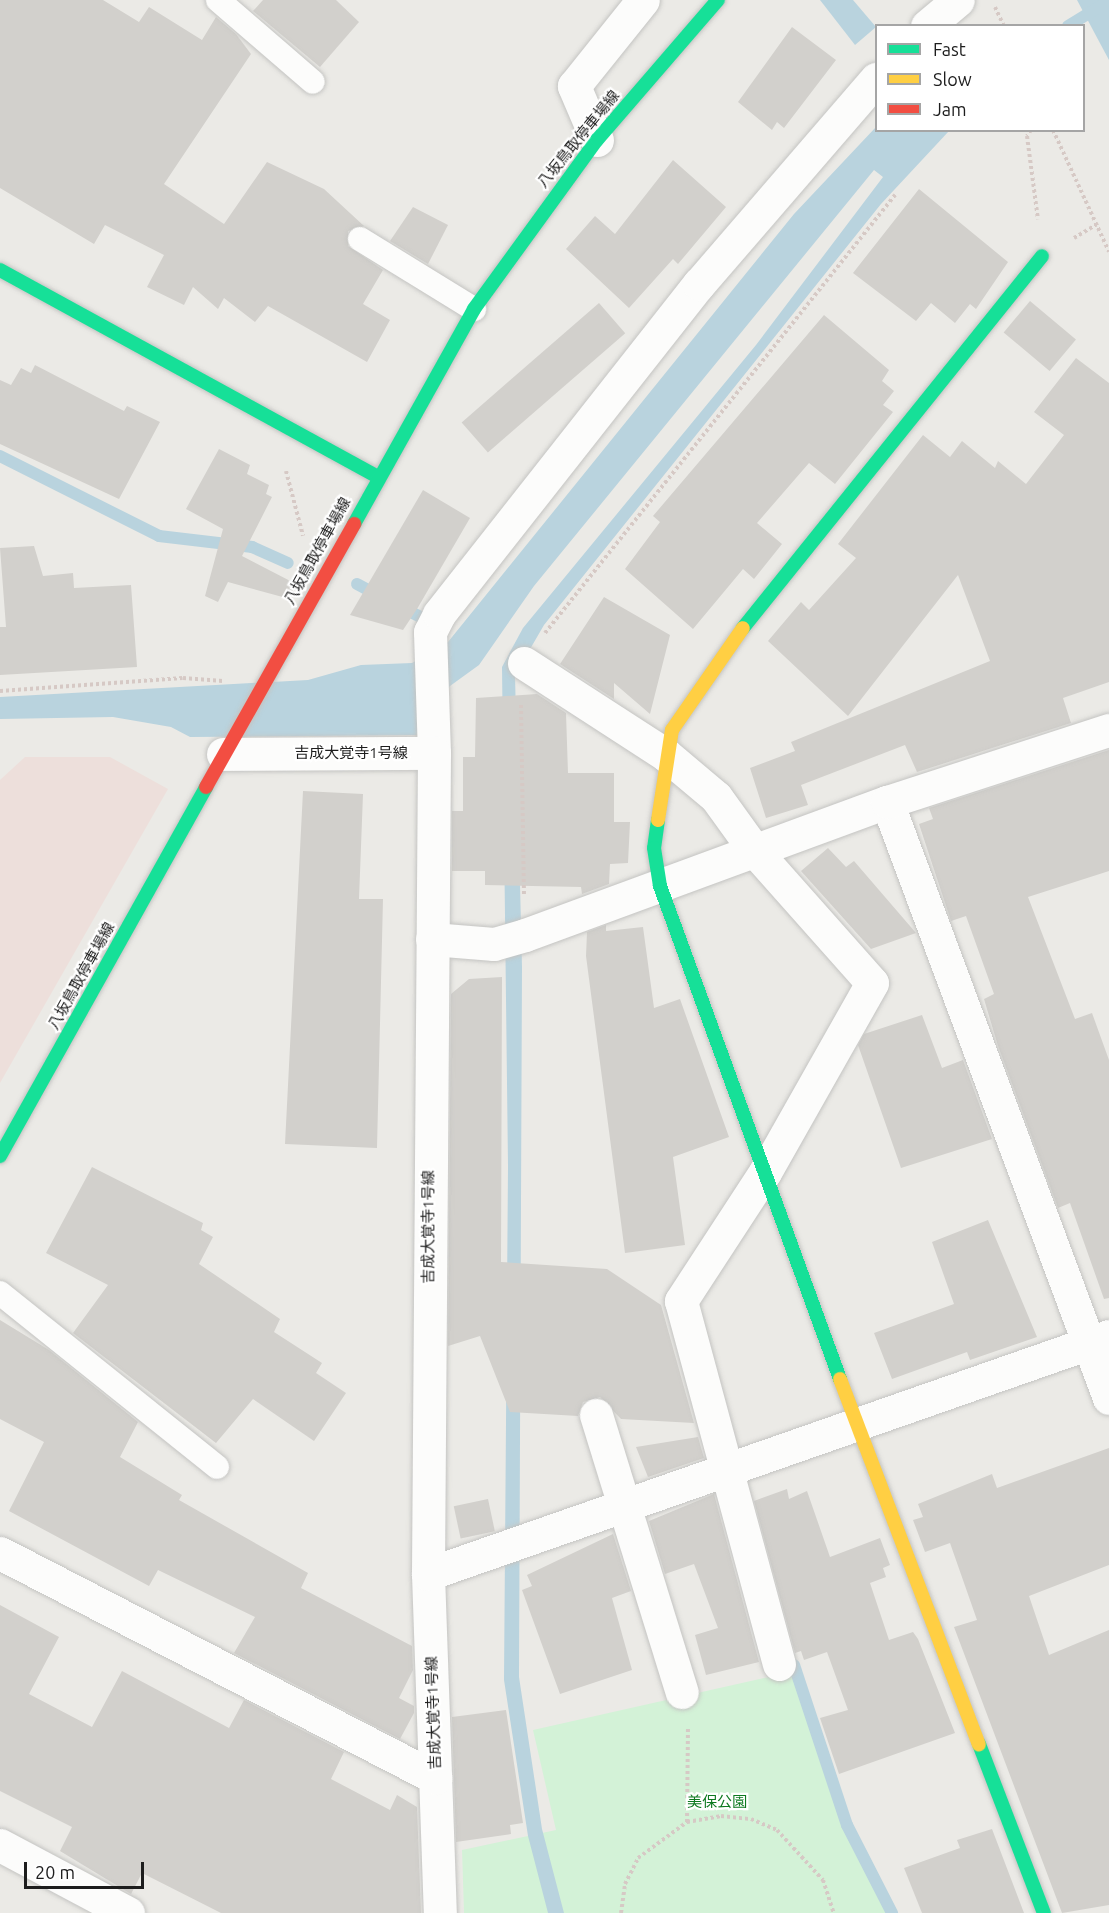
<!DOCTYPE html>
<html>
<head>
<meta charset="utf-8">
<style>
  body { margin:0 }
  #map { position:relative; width:1109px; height:1913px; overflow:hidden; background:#ebeae6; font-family:Ubuntu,"Noto Sans JP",sans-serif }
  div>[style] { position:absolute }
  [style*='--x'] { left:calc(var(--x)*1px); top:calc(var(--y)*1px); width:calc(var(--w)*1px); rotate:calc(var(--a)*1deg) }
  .commercial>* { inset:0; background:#eddfdb }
  .park>* { inset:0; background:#d3f2d7 }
  .water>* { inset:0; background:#b9d3de }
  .stream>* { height:12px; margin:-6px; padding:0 6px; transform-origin:6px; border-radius:6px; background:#b9d3de }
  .building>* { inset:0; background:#d2d0cc; transform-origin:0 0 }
  .path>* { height:4px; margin-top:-2px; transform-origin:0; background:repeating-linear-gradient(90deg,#d6c9c5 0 3px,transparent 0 6px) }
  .roads { filter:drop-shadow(0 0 2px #c4c4c2) drop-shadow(0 0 2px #c4c4c2) }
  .lane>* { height:24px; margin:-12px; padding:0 12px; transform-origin:12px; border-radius:12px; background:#fcfcfb }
  .street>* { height:33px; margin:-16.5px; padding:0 16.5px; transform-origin:16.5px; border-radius:16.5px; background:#fcfcfb }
  .fast>* { height:14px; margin:-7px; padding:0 7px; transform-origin:7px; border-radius:7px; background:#16e098 }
  .slow>* { height:14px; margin:-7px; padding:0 7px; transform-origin:7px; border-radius:7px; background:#ffcf43 }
  .jam>* { height:14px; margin:-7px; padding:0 7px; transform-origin:7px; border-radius:7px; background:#f24e42 }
  span { translate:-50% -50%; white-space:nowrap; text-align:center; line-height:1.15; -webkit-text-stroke:4.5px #fff; paint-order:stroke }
  .street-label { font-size:15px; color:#1d1d1d }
  .park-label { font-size:15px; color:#0d7920 }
  .legend { position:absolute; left:875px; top:24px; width:210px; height:108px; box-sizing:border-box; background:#fff; border:2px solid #a5a5a5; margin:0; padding:8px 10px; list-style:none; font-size:18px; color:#1d1d1d }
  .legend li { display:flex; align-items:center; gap:12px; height:30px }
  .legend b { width:30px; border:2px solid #a5a5a5 }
  .scale { position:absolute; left:24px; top:1862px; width:120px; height:27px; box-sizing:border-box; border:3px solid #1d1d1d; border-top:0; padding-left:8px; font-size:18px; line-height:21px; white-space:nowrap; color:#1d1d1d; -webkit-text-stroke:4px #fff; paint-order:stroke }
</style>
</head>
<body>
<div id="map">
  <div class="commercial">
    <i style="clip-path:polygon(25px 757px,110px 757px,168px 789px,0 1083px,0 780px)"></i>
  </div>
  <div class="park">
    <i style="clip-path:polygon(791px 1672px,844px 1828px,886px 1913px,464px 1913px,462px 1850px,556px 1830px,533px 1730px)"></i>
  </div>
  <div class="water">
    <i style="clip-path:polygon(820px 0,853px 0,876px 27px,855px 45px)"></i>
    <i style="clip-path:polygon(1077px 0,1109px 0,1109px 60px,1094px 32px)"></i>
    <i style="clip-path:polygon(876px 127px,949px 131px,881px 204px,544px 625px,515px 675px,522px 967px,519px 1677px,542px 1829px,564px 1913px,548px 1913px,528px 1836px,504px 1680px,508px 1166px,502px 667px,523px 628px,756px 345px,883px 177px,874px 170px,534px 586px,479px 665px,450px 686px,417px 735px,190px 737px,171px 727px,113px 717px,0 719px,0 697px,308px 680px,361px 665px,412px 663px,448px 642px,794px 214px)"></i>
  </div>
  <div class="stream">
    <i style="--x:1068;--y:26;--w:48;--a:-31.4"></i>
    <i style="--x:0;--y:456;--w:178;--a:26.7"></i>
    <i style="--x:159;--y:536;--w:94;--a:6.7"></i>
    <i style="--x:252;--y:547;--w:39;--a:24"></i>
    <i style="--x:357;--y:584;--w:26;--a:28"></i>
    <i style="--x:401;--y:607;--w:20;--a:27"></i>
    <i style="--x:794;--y:1665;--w:169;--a:71.7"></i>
    <i style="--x:847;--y:1825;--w:99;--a:62.9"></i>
  </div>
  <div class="building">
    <i style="clip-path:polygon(0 0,103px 0,139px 22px,149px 7px,202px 40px,216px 17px,236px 34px,251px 54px,164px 184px,224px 224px,267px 162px,324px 189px,364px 226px,348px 231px,348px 246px,383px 270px,363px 304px,390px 320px,367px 362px,268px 306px,255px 322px,224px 298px,218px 309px,193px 287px,184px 305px,147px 287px,164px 255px,105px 225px,94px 244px,0 188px)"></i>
    <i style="clip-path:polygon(263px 0,336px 0,359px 22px,320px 67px,253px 11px)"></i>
    <i style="clip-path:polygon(792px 27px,836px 60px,784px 128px,777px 122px,772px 130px,738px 102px)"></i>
    <i style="clip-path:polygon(673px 160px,726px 207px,678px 264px,673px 259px,629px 308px,566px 249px,595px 216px,615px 234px)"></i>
    <i style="clip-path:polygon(919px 189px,1008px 262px,976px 309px,970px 304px,955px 323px,931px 303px,916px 321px,853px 273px)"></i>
    <i style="clip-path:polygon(413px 207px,448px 225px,428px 264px,390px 241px)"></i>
    <i style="left:1030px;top:301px;width:60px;height:41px;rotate:40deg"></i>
    <i style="left:599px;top:303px;width:40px;height:182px;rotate:49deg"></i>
    <i style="clip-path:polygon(824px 315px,889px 370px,882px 381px,894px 391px,883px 405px,893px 412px,835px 484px,809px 463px,757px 523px,782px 544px,754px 579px,743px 569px,693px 629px,625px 569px,660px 522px,653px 516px)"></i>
    <i style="clip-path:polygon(1076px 358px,1109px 383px,1109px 682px,1063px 698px,1071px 723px,917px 772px,905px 745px,801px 785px,808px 805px,766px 818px,750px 768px,795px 751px,791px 742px,990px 661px,958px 575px,848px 716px,768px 641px,801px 602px,809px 610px,856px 558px,838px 544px,923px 435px,950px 457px,962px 441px,995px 468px,998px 461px,1026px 484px,1064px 435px,1034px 412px)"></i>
    <i style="clip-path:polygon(35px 365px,124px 411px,127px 406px,160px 422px,119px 499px,0 444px,0 380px,11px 385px,21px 368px,31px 373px)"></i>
    <i style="clip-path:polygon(219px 449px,250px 465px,247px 474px,269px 485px,266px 494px,272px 497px,242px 556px,298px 585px,290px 599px,228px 582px,218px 602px,205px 596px,223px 529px,186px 509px)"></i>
    <i style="clip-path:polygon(423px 490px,470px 518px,417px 609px,403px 630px,350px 615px)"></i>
    <i style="clip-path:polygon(34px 546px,43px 576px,73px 573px,74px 588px,131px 585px,137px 667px,0 675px,0 627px,6px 627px,0 548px)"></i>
    <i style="clip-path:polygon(604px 597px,670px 635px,650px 714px,614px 683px,614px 699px,560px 664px)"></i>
    <i style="clip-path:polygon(537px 694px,566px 713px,568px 773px,614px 773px,614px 822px,630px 822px,628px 863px,610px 864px,609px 884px,582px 894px,581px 887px,485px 885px,485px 871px,452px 871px,452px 811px,463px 811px,463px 757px,475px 757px,476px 698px)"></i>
    <i style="clip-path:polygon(1109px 750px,1109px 871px,1028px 897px,1075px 1019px,1092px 1013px,1109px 1060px,1109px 1298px,1104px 1299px,1070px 1203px,1058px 1208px,998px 1046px,984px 999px,994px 994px,966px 916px,951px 921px,919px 824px,933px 819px,929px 808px)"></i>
    <i style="clip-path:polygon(303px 791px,363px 794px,359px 899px,383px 899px,377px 1148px,285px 1144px)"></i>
    <i style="clip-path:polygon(828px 848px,846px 867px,854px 861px,916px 933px,871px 949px,801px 871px)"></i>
    <i style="clip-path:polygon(606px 925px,606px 931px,643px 927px,654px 1008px,680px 999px,729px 1137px,673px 1157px,685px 1245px,625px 1253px,586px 956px,587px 932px)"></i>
    <i style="clip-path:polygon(502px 977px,501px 1262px,607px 1269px,661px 1305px,694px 1423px,621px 1419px,600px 1397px,583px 1402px,578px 1416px,510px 1412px,480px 1336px,448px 1346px,451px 994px,469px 979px)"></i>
    <i style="clip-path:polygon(922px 1015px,942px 1068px,963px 1060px,992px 1139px,901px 1168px,858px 1045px,864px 1034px)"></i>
    <i style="clip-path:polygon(92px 1167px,203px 1223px,201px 1230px,213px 1237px,199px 1264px,280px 1319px,274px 1332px,322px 1363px,316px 1373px,346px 1393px,314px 1441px,253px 1399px,216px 1443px,73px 1333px,108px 1285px,46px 1253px)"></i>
    <i style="clip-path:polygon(988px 1220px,1037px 1337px,970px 1360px,967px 1352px,892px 1379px,874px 1333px,954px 1304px,932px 1242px)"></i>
    <i style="clip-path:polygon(0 1320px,49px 1350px,138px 1422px,120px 1457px,182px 1495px,179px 1500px,308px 1573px,301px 1588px,412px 1646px,413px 1670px,399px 1698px,414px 1706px,414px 1713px,400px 1739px,234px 1653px,255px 1617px,158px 1570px,149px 1586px,9px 1511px,44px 1442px,0 1419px)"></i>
    <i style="clip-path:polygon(698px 1437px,704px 1458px,648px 1477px,636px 1447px)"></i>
    <i style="clip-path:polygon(1109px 1448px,1109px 1565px,1029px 1596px,1049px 1655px,1109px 1630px,1109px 1905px,1062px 1913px,954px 1627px,977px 1620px,950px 1543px,925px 1552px,913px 1520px,923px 1517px,918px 1504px,992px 1474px,997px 1488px)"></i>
    <i style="clip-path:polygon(787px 1489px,789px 1499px,807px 1491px,830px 1557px,880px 1538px,890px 1565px,883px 1568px,886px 1577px,870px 1583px,889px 1640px,913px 1632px,918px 1639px,955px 1733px,839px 1774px,820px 1718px,848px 1710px,827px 1652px,804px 1660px,801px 1651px,795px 1653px,754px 1501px)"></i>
    <i style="clip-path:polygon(714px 1494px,759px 1662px,706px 1675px,695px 1635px,718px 1628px,694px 1564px,665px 1574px,649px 1521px)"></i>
    <i style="left:488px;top:1499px;width:33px;height:35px;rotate:78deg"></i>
    <i style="clip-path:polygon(613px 1534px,631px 1591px,612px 1598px,632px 1670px,560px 1694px,522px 1590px,532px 1586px,527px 1575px)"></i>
    <i style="clip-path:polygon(0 1605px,59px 1637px,29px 1694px,92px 1727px,122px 1671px,229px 1728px,244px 1700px,344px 1752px,331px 1779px,390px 1810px,397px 1795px,417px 1807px,421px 1913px,221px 1913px,142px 1873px,131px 1894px,60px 1851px,72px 1827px,0 1791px)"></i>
    <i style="clip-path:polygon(506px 1710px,523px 1823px,510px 1825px,511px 1834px,456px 1842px,452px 1717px)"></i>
    <i style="clip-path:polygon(992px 1829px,1024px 1913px,922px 1913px,904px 1868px,960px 1848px,957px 1840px)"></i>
  </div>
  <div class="path">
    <i style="--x:995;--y:7;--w:21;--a:65"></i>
    <i style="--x:1031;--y:130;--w:7;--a:124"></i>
    <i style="--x:1027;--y:136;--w:84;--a:82.5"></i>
    <i style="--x:1053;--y:130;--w:134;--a:65.3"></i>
    <i style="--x:1074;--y:238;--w:26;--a:-31"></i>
    <i style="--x:286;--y:471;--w:67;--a:75.3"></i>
    <i style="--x:545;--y:633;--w:561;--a:-51.37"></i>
    <i style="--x:0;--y:691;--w:183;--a:-4.1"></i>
    <i style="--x:183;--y:678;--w:40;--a:4.3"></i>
    <i style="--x:521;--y:705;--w:190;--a:89.1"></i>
    <i style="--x:687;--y:1822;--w:94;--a:-89.4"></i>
    <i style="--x:621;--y:1913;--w:29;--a:-82"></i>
    <i style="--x:625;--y:1884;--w:29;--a:-63"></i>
    <i style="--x:638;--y:1858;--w:61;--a:-36.3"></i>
    <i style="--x:687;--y:1822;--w:35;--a:-10"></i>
    <i style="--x:721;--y:1816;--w:30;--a:6"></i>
    <i style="--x:751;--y:1819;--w:28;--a:23"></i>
    <i style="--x:777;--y:1830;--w:68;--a:47.4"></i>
    <i style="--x:823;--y:1880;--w:35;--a:72"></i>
  </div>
  <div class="roads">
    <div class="lane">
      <i style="--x:218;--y:0;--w:125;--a:40.8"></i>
      <i style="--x:360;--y:239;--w:134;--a:31.6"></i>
      <i style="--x:0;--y:1293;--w:278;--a:38.7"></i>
    </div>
    <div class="street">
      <i style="--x:927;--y:26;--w:40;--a:-40"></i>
      <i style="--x:597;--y:140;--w:59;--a:-113.1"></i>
      <i style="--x:574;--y:86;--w:110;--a:-51.3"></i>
      <i style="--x:524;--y:663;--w:169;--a:32.9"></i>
      <i style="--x:666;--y:755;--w:65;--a:40"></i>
      <i style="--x:716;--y:797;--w:67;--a:54.2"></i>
      <i style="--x:755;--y:851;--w:176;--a:48.4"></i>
      <i style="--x:872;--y:983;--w:217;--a:119.5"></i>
      <i style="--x:765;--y:1172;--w:154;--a:123.1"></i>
      <i style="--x:681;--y:1301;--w:376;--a:74.9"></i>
      <i style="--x:434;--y:753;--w:121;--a:-91.9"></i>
      <i style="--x:430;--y:632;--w:20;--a:-63"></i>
      <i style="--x:439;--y:614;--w:420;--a:-51.8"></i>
      <i style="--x:699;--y:284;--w:271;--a:-49.2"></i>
      <i style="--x:223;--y:754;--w:211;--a:-0.3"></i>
      <i style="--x:434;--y:753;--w:821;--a:90.42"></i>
      <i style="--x:428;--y:1574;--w:339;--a:88"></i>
      <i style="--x:887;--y:802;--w:636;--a:69.57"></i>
      <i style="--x:432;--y:939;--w:62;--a:4.6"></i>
      <i style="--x:494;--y:944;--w:32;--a:-16"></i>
      <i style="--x:525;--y:935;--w:386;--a:-20.2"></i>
      <i style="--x:887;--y:802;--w:233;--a:-18"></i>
      <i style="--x:596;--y:1415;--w:290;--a:72.8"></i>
      <i style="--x:0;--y:1553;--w:490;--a:27.3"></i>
      <i style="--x:428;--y:1574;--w:721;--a:-19.26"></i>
      <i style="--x:0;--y:1845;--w:145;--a:28"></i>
    </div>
    <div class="fast">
      <i style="--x:0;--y:270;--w:431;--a:28.7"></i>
      <i style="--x:354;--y:524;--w:246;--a:-60.8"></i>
      <i style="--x:474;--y:309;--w:209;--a:-54"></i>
      <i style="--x:597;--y:140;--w:185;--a:-49.2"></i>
      <i style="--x:743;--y:628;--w:477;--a:-51.2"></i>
      <i style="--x:658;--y:820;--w:28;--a:98"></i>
      <i style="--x:654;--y:848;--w:38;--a:81"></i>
      <i style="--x:660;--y:886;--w:525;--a:69.94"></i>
      <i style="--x:0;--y:1156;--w:423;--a:-60.8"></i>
      <i style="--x:979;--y:1744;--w:181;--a:69"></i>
    </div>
    <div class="slow">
      <i style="--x:658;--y:820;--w:91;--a:-81.2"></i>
      <i style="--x:672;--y:730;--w:124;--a:-55.2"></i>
      <i style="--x:840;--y:1379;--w:391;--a:69.2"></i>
    </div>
    <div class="jam">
      <i style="--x:206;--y:787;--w:302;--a:-60.6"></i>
    </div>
  </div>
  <div class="street-label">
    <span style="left:578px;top:139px;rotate:-51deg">八坂鳥取停車場線</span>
    <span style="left:317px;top:551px;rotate:-61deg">八坂鳥取停車場線</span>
    <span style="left:351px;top:753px">吉成大覚寺1号線</span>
    <span style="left:81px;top:976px;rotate:-61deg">八坂鳥取停車場線</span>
    <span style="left:428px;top:1227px;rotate:-90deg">吉成大覚寺1号線</span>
    <span style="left:433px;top:1713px;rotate:-92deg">吉成大覚寺1号線</span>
  </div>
  <div class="park-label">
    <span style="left:717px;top:1802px">美保公園</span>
  </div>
  <ul class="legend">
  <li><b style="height:8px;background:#16e098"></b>Fast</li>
  <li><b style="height:8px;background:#ffcf43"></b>Slow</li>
  <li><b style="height:8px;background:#f24e42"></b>Jam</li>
  </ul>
  <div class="scale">20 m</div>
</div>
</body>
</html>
